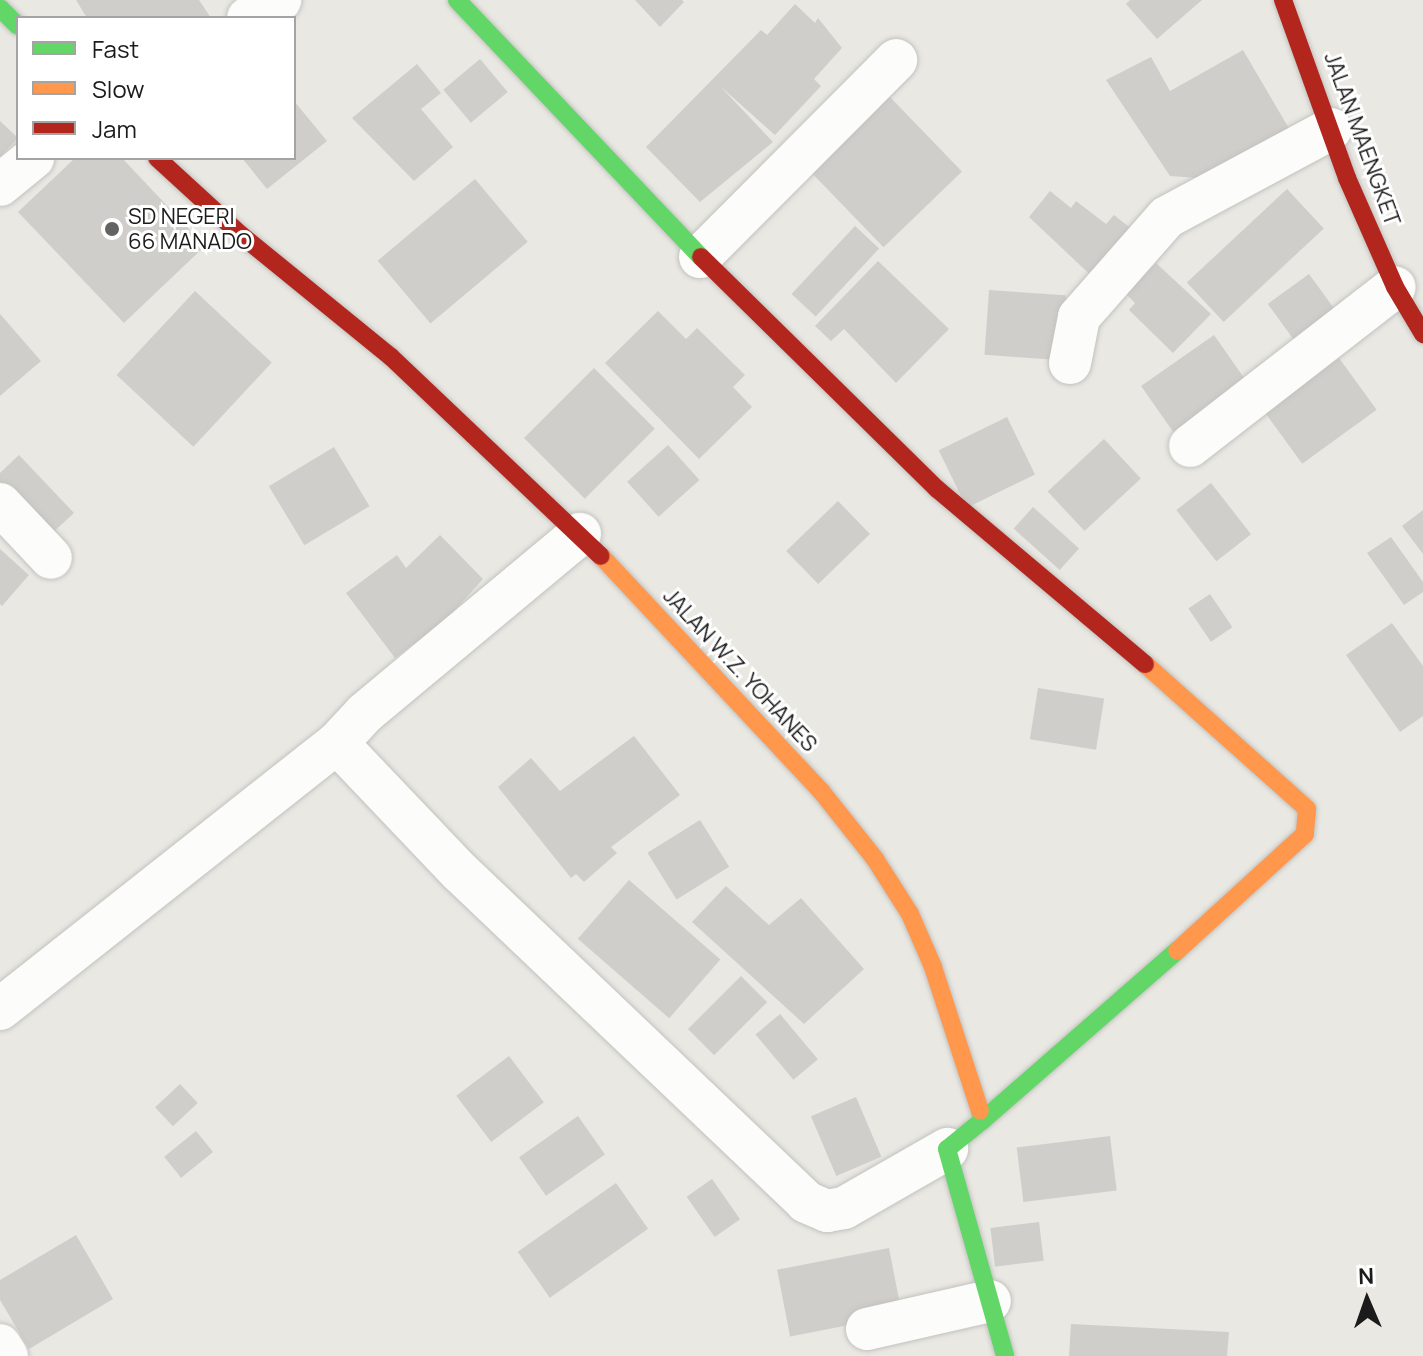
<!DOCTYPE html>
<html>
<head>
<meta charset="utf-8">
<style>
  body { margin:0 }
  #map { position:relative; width:1423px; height:1356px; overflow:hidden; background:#e9e8e3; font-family:Manrope,sans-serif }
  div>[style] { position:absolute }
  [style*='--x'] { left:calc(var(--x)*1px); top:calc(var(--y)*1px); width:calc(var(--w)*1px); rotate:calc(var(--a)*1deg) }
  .building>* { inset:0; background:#d0ceca; transform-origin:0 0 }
  .roads { filter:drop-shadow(0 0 2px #c2c2bf) drop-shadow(0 0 2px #c2c2bf) }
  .street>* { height:42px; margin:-21px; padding:0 21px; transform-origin:21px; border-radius:21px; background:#fcfcfb }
  .fast>* { height:18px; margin:-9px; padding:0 9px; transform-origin:9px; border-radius:9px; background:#63d668 }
  .slow>* { height:18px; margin:-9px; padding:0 9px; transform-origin:9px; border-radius:9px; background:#ff974d }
  .jam>* { height:18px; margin:-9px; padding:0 9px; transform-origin:9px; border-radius:9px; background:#b3261e }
  .dots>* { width:22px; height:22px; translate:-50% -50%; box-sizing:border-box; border:4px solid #fff; border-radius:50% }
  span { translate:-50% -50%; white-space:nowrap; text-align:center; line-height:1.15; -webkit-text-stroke:6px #fff; paint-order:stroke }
  .street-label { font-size:22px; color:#1b1b1b }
  .poi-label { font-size:22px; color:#1b1b1b }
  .left { translate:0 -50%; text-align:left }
  .legend { position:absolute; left:16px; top:16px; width:280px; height:144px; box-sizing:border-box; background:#fff; border:2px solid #a4a4a4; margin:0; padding:10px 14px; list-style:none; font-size:24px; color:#1b1b1b }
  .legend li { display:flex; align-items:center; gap:16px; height:40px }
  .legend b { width:40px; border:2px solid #a4a4a4 }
  .north { position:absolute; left:1327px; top:1260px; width:80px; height:80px; -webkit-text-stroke:6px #fff; paint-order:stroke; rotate:358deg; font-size:22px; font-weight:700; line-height:32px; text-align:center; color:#1b1b1b }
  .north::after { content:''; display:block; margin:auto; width:28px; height:36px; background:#1b1b1b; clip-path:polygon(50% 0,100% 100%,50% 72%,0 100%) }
</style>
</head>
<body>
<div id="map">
  <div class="building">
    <i style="clip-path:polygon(76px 0,199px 0,211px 18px,87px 18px)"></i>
    <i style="clip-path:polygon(635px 0,682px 0,684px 2px,660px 27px)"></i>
    <i style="clip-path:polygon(1130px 0,1202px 0,1157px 39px,1126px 4px)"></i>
    <i style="clip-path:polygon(795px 4px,815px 23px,818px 18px,842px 48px,814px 79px,821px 86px,775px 135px,720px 86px,773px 142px,700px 202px,646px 147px,761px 30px,767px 35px)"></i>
    <i style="clip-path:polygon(1243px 50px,1294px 137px,1208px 185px,1201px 174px,1198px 178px,1170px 176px,1106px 80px,1151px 57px,1170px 91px)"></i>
    <i style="left:480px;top:59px;width:43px;height:48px;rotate:50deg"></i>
    <i style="clip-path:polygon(417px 64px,441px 93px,421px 109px,453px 147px,414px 181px,352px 118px)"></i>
    <i style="left:889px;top:96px;width:105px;height:109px;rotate:46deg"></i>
    <i style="clip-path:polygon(294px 101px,327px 141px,267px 189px,242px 158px,294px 158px)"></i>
    <i style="clip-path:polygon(0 121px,18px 138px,0 157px)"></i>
    <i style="clip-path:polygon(75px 158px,122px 158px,205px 246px,124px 323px,18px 212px)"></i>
    <i style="left:475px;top:179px;width:82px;height:127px;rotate:50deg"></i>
    <i style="left:1287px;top:189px;width:54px;height:137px;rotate:47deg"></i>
    <i style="clip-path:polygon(1050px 191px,1071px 208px,1076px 201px,1106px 224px,1114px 215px,1139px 235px,1100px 284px,1029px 217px)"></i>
    <i style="left:855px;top:226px;width:33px;height:93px;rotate:43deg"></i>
    <i style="clip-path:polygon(878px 261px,949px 329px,896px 383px,844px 329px,831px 341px,815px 326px)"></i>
    <i style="clip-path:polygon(1156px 263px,1211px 314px,1173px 353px,1129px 310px,1135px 303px,1126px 294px)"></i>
    <i style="left:1309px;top:274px;width:44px;height:51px;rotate:54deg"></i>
    <i style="left:989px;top:290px;width:77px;height:65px;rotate:4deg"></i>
    <i style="left:195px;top:291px;width:105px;height:115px;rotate:43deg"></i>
    <i style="clip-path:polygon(658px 311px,686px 339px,697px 328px,745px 375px,733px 387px,752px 407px,699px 459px,605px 363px)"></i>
    <i style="clip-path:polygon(0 314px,41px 361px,0 396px)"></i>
    <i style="left:1214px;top:335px;width:72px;height:89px;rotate:55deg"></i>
    <i style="left:1339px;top:358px;width:64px;height:92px;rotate:54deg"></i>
    <i style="left:594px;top:368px;width:86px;height:99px;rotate:45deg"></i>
    <i style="left:1007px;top:417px;width:64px;height:76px;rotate:64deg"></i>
    <i style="left:1104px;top:439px;width:54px;height:77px;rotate:47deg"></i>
    <i style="left:668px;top:445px;width:47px;height:55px;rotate:48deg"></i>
    <i style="left:334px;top:447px;width:69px;height:76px;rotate:59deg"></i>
    <i style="clip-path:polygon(19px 455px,74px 513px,48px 537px,0 487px,0 473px)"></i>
    <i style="left:1211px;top:483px;width:65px;height:44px;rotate:52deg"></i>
    <i style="left:838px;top:501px;width:46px;height:72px;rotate:46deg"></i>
    <i style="left:1033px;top:507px;width:62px;height:29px;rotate:42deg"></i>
    <i style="clip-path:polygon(1423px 510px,1423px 554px,1402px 526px)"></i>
    <i style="clip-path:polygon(440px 535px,483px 579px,446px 620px,395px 658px,346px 593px,397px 555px,406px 568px)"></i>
    <i style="clip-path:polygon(1391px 537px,1423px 582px,1423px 592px,1404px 605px,1367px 553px)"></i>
    <i style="clip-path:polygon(0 549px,29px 575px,2px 606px,0 604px)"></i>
    <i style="left:1210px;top:594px;width:40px;height:26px;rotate:56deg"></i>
    <i style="clip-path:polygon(1392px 623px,1423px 666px,1423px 716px,1400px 732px,1346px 655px)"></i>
    <i style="left:1038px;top:688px;width:67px;height:52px;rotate:9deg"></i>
    <i style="clip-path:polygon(634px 736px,680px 795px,611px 847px,617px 853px,584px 882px,576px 874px,571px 878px,498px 787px,531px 758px,560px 791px)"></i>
    <i style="left:700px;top:820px;width:55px;height:62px;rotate:58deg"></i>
    <i style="left:629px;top:880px;width:121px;height:78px;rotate:41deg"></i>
    <i style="clip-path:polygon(726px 886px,769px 925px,801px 898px,864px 969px,804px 1024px,692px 922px)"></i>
    <i style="left:741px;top:976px;width:37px;height:75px;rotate:45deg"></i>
    <i style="left:780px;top:1014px;width:59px;height:32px;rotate:50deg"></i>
    <i style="left:509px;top:1056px;width:58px;height:66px;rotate:53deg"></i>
    <i style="left:180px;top:1084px;width:26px;height:34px;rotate:47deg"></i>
    <i style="left:856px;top:1097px;width:65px;height:49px;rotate:67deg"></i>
    <i style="left:578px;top:1116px;width:47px;height:72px;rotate:55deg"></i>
    <i style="left:196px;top:1131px;width:27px;height:41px;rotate:51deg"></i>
    <i style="left:1110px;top:1136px;width:55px;height:94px;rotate:83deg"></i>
    <i style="left:712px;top:1179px;width:49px;height:31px;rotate:55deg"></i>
    <i style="left:616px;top:1183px;width:56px;height:120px;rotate:55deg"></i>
    <i style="left:1039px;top:1222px;width:39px;height:49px;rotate:83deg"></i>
    <i style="clip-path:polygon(76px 1235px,113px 1299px,29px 1349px,0 1300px,0 1280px)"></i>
    <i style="left:889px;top:1248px;width:68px;height:114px;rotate:79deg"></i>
    <i style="clip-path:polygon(1071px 1324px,1229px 1332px,1227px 1356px,1069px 1356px)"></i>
  </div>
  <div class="roads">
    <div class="street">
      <i style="--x:248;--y:18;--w:37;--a:-29"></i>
      <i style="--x:0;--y:185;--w:43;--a:-39.3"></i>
      <i style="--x:700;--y:257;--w:278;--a:-45.1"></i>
      <i style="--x:1070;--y:363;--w:47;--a:-78.9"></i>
      <i style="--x:1079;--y:317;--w:133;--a:-48.7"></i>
      <i style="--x:1167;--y:217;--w:186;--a:-28.2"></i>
      <i style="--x:1190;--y:446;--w:259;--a:-37.8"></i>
      <i style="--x:0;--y:504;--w:74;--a:46.6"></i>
      <i style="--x:337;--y:743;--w:178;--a:46.4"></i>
      <i style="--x:460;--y:872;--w:478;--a:43.6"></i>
      <i style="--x:806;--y:1202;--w:23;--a:23"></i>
      <i style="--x:827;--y:1211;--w:17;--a:-10"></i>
      <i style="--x:844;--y:1208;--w:119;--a:-29.8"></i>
      <i style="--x:0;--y:1009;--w:429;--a:-38.3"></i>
      <i style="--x:337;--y:743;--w:41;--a:-47"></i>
      <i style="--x:365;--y:713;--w:280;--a:-39.8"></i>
      <i style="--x:867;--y:1329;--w:126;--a:-12.8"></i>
      <i style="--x:0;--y:1345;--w:13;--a:58"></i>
    </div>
    <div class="fast">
      <i style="--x:457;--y:0;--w:354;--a:46.5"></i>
      <i style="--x:0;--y:8;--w:25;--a:45"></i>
      <i style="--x:980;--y:1111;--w:9;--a:72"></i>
      <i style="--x:983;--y:1120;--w:46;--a:141.1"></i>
      <i style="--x:947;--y:1149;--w:215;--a:74.3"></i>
      <i style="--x:983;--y:1120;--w:257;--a:-41.1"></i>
    </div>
    <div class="slow">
      <i style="--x:601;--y:556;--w:322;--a:46.9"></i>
      <i style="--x:821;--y:791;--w:87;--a:51.5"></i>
      <i style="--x:875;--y:859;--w:65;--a:57.5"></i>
      <i style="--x:910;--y:914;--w:58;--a:66.5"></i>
      <i style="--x:933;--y:967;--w:151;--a:71.9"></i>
      <i style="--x:1145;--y:664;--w:217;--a:41.8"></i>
      <i style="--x:1307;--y:809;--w:25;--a:95"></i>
      <i style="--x:1305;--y:834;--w:173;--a:137.6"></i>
    </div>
    <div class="jam">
      <i style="--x:1283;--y:0;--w:189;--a:70.2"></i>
      <i style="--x:1347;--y:178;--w:119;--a:66.2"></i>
      <i style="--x:1395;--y:287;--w:55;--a:59.2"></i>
      <i style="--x:157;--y:158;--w:114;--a:42.5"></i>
      <i style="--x:241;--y:235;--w:193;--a:39.1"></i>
      <i style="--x:391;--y:357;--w:289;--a:43.5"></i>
      <i style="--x:701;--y:257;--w:331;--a:44.5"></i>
      <i style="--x:937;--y:489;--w:272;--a:40.1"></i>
    </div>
  </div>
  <div class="dots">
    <i style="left:112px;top:229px;background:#636361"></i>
  </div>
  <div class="street-label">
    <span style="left:1362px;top:139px;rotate:70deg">JALAN MAENGKET</span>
    <span style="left:740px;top:670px;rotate:47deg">JALAN W.Z. YOHANES</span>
  </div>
  <div class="poi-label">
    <span class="left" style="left:128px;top:229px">SD NEGERI<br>66 MANADO</span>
  </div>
  <ul class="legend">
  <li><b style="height:10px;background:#63d668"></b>Fast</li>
  <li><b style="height:10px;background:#ff974d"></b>Slow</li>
  <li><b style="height:10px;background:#b3261e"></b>Jam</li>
  </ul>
  <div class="north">N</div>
</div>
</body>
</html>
